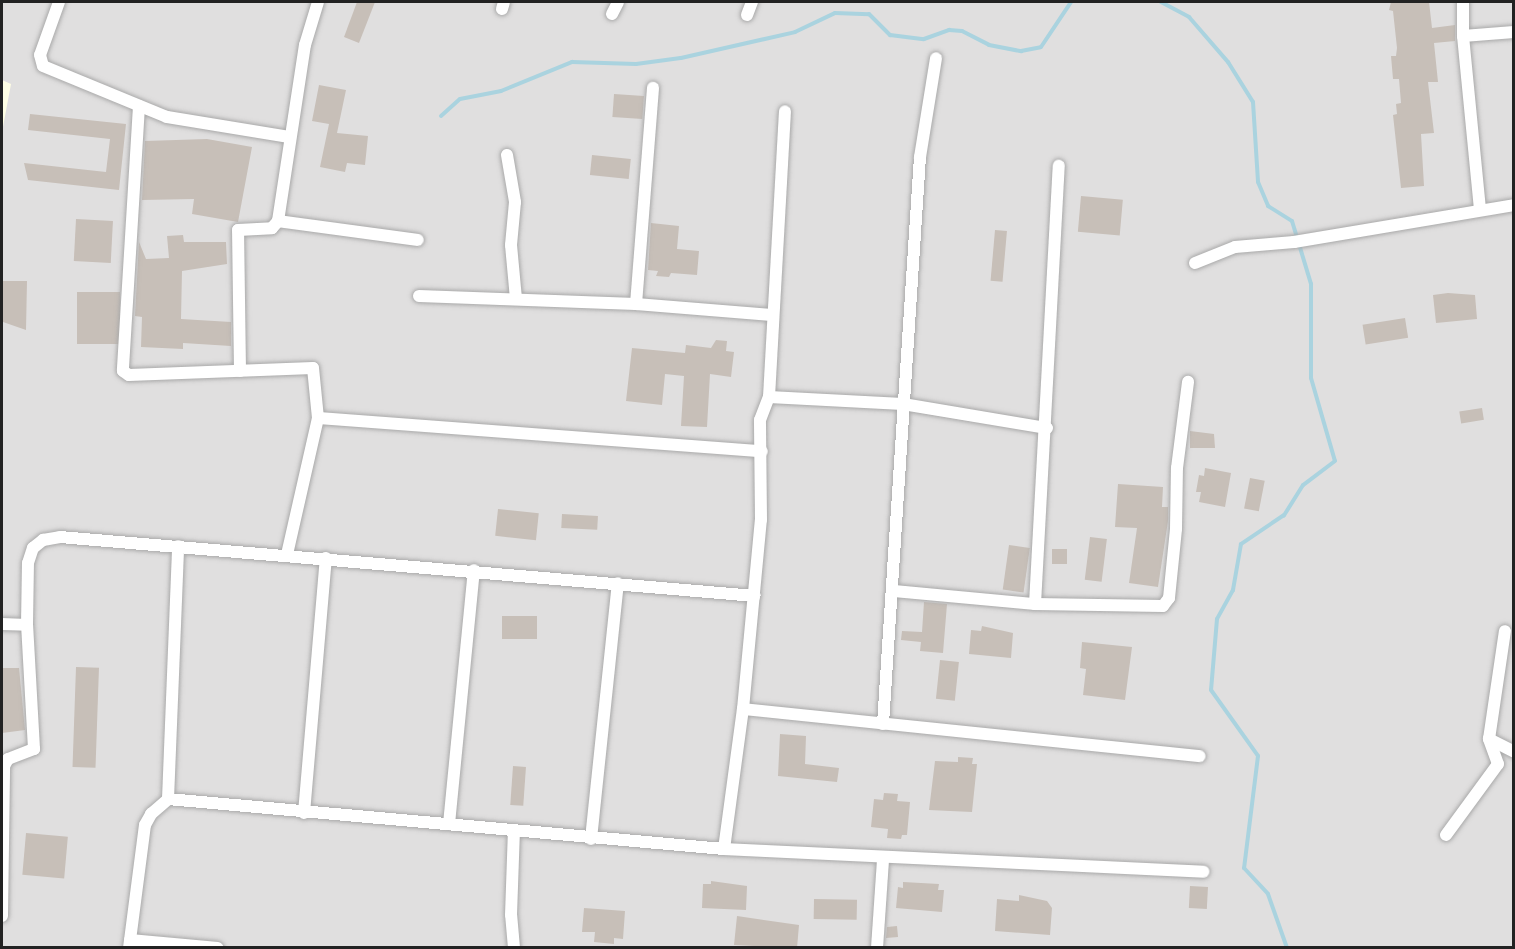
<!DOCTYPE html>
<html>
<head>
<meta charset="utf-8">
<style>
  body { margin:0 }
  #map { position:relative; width:1515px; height:949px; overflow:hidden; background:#f2efe9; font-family:Cabin,sans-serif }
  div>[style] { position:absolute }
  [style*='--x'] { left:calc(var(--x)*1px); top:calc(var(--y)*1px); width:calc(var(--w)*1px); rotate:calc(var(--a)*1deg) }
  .residential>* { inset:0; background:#e0dfdf; transform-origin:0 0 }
  .education>* { inset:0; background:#ffffe5 }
  .stream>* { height:4px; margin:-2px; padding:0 2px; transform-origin:2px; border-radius:2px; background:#aad3df }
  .building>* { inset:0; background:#c7bfb8; transform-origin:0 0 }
  .roads { filter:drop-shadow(0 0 2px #a9a9a9) drop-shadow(0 0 2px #a9a9a9) }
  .minor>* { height:12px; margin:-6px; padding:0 6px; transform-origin:6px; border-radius:6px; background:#fff }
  span { translate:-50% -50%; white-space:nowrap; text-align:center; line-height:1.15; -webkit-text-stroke:6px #fff; paint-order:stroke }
  .frame { position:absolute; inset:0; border:3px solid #222; pointer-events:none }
</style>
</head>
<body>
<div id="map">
  <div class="residential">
    <i style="left:2px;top:2px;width:1511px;height:945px"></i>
  </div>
  <div class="education">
    <i style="clip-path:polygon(2px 80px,11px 84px,2px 132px)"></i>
  </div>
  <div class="stream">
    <i style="--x:1161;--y:2;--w:32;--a:28"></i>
    <i style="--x:1189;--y:17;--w:60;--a:49.1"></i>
    <i style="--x:1228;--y:62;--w:47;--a:58"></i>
    <i style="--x:1253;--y:102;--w:80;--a:86.4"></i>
    <i style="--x:1258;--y:182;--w:26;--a:67"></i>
    <i style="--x:1268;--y:206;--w:28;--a:32"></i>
    <i style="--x:1292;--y:221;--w:66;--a:73.2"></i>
    <i style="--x:1311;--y:284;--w:94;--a:90"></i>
    <i style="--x:1311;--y:378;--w:86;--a:73.9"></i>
    <i style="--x:1335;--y:461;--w:40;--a:143"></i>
    <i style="--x:1303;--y:485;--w:36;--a:122"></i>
    <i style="--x:1284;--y:515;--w:52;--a:146"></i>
    <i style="--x:1241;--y:544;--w:47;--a:99.9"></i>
    <i style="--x:1233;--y:590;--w:33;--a:119"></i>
    <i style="--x:1217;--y:619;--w:71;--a:94.8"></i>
    <i style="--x:1211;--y:690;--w:81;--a:54.5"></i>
    <i style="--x:1258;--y:756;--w:113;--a:97.1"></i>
    <i style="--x:1244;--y:868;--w:35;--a:47"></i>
    <i style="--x:1268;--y:894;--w:57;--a:70.6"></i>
    <i style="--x:441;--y:116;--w:25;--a:-42"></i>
    <i style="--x:460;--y:99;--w:42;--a:-11"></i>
    <i style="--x:501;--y:91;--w:77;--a:-22.2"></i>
    <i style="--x:572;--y:62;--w:64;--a:1.8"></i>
    <i style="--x:636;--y:64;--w:45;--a:-7.6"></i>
    <i style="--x:681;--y:58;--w:117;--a:-12.8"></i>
    <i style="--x:795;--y:32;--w:44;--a:-25.4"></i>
    <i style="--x:835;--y:13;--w:34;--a:2"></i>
    <i style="--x:869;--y:14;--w:30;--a:45"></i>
    <i style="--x:890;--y:35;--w:34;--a:7"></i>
    <i style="--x:924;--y:39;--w:27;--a:-20"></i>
    <i style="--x:949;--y:30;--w:13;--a:4"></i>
    <i style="--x:962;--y:31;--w:30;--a:27"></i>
    <i style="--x:989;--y:45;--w:33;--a:11"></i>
    <i style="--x:1021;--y:51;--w:20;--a:-11"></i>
    <i style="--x:1041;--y:47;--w:54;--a:-56.3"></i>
  </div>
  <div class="building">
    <i style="clip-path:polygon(357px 2px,375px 2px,359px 43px,344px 37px)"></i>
    <i style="clip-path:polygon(1391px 2px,1429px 2px,1432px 28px,1455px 25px,1455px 41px,1434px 43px,1438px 82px,1428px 82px,1434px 133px,1421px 134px,1424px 186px,1401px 188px,1393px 115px,1397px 114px,1396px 104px,1401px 103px,1399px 79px,1393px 79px,1391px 56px,1396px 56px,1397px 48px,1393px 11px,1389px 10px)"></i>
    <i style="clip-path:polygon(319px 85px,346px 90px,337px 133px,368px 136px,365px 165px,347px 163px,345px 172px,320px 167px,329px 124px,312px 121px)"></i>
    <i style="left:614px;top:94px;width:30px;height:23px;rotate:4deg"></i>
    <i style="clip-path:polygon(30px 114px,126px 124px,119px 190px,28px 180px,24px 163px,106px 172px,110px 139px,28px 130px)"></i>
    <i style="clip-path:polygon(207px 139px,252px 147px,238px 222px,192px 214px,194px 199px,142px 200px,145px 141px)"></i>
    <i style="left:592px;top:155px;width:39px;height:20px;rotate:6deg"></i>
    <i style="left:1081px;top:196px;width:42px;height:36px;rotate:5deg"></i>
    <i style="left:76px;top:219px;width:37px;height:42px;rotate:3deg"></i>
    <i style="clip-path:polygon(651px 223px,679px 226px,677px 249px,699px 251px,697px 275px,671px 273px,669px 277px,656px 276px,658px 271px,648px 270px)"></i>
    <i style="left:995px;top:230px;width:12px;height:51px;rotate:5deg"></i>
    <i style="clip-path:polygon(183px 235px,184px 242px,226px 242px,227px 264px,182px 271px,181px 319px,231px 322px,231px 346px,183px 343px,183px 349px,141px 347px,142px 317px,135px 316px,139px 242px,146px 259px,169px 258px,167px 236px)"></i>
    <i style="clip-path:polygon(3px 281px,27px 281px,26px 330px,3px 322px)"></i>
    <i style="left:77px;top:292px;width:43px;height:52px"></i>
    <i style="clip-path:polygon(1448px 293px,1475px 295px,1477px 319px,1436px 323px,1433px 295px)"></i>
    <i style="left:1405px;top:318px;width:20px;height:43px;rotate:81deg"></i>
    <i style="clip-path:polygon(716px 340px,727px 341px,726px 351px,734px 352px,731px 377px,710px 374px,707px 427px,681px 426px,684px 376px,665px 374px,662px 405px,626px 401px,632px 348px,685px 353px,686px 345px,711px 348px)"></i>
    <i style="left:1482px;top:408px;width:12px;height:23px;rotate:81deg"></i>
    <i style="clip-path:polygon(1190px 431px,1214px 434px,1215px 448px,1190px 448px)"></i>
    <i style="clip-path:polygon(1205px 468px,1231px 473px,1225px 507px,1199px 502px,1201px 492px,1196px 492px,1199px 475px,1204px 476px)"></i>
    <i style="left:1250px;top:478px;width:15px;height:31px;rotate:11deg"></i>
    <i style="clip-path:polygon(1118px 484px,1163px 487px,1162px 507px,1168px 507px,1168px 521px,1158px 587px,1129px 583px,1137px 528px,1115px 527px)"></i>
    <i style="left:498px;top:509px;width:41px;height:27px;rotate:6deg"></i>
    <i style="left:562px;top:514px;width:36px;height:14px;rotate:3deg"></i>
    <i style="left:1090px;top:537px;width:17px;height:43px;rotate:7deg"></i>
    <i style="left:1009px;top:545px;width:21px;height:45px;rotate:8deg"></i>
    <i style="left:1052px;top:549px;width:15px;height:15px"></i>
    <i style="clip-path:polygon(924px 602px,947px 604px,943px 653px,920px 651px,921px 642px,901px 640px,902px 631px,922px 632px)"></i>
    <i style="left:502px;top:616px;width:35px;height:23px"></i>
    <i style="clip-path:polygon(982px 626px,1013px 633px,1011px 658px,969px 654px,971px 630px,981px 631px)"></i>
    <i style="clip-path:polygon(1082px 642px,1132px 647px,1125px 700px,1083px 695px,1086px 669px,1080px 668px)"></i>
    <i style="left:940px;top:660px;width:19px;height:39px;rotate:6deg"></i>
    <i style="left:76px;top:667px;width:23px;height:100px;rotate:2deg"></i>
    <i style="clip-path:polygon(2px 668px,19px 668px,25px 730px,2px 733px)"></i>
    <i style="clip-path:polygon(780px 734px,806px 736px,805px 764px,839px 768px,837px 782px,778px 776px)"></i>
    <i style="clip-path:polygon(958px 757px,973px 758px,972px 764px,977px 764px,972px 812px,929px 810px,935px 761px,958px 762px)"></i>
    <i style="left:513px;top:766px;width:13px;height:39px;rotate:4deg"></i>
    <i style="clip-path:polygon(884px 793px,898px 794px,897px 801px,910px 802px,907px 835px,902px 835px,901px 839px,887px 838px,888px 829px,871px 827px,874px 799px,883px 800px)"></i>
    <i style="left:26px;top:833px;width:42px;height:42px;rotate:5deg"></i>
    <i style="clip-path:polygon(711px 881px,747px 886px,746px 910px,702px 908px,703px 884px,711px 884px)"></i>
    <i style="clip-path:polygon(903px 882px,939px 884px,938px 890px,944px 890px,942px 912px,896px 908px,898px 887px,903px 888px)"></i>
    <i style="left:1190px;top:886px;width:18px;height:22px;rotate:3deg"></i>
    <i style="clip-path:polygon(1019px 895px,1047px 901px,1052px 908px,1050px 935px,995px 931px,997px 899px,1019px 901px)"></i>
    <i style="left:814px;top:899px;width:43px;height:20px;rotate:1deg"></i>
    <i style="clip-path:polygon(584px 908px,625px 911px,623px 939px,614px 938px,614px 944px,594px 942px,595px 932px,582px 932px)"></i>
    <i style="clip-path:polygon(737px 916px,799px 925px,797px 948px,734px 945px)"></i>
    <i style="clip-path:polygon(897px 926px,898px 937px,886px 938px,887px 927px)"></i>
  </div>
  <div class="roads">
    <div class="minor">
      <i style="--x:59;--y:2;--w:56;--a:109.7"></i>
      <i style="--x:40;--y:55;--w:11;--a:75"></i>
      <i style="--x:43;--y:66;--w:134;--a:22.4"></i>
      <i style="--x:167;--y:117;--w:124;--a:9.3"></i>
      <i style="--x:1463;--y:2;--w:34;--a:90"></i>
      <i style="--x:1463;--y:36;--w:174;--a:84.4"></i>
      <i style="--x:502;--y:9;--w:7;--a:-74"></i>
      <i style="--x:612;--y:14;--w:13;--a:-63"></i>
      <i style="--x:747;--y:15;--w:14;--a:-69"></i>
      <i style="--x:1463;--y:36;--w:51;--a:-4.5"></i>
      <i style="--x:139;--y:106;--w:265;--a:93.5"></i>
      <i style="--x:123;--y:371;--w:7;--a:34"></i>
      <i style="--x:129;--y:375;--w:184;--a:-2.2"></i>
      <i style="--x:313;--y:368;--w:50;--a:84.3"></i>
      <i style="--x:318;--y:418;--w:140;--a:102.8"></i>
      <i style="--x:507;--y:155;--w:48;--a:80.3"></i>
      <i style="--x:515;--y:202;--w:43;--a:95.3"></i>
      <i style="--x:511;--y:245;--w:54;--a:84.7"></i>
      <i style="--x:278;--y:221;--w:141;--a:7.7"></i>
      <i style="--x:1195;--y:263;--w:43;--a:-21.8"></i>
      <i style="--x:1235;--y:247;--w:59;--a:-4.8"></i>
      <i style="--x:1294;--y:242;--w:223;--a:-9.5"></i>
      <i style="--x:419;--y:296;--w:217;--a:2.1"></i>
      <i style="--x:636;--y:304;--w:136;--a:4.6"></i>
      <i style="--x:636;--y:304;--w:217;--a:-85.5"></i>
      <i style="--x:240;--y:371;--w:141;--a:-90.8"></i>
      <i style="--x:238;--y:230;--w:34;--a:-3"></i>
      <i style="--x:272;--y:228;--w:9;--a:-49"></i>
      <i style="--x:278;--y:221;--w:178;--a:-81.3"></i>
      <i style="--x:305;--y:45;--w:45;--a:-73.2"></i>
      <i style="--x:769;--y:397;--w:134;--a:3"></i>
      <i style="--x:903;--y:404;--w:146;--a:9.5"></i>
      <i style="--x:318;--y:418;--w:445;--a:4.3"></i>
      <i style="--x:894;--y:591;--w:142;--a:5.3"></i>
      <i style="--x:1035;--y:604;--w:128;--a:0.9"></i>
      <i style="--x:1163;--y:606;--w:10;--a:-53"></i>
      <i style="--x:1169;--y:598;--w:69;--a:-84.2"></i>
      <i style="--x:1176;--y:529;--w:61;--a:-89.1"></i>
      <i style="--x:1177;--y:468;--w:87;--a:-82.7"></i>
      <i style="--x:1035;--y:604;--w:439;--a:-86.9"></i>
      <i style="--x:2;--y:624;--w:25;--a:2"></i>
      <i style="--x:743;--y:709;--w:459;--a:5.9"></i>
      <i style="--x:883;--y:724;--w:568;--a:-86.27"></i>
      <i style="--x:920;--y:157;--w:100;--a:-80.8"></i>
      <i style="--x:1489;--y:739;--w:28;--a:27"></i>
      <i style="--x:168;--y:799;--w:253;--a:-87.7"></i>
      <i style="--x:304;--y:813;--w:256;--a:-85.1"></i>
      <i style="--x:449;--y:824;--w:255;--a:-84.4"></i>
      <i style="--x:1446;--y:835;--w:88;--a:-53.8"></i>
      <i style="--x:1498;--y:764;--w:27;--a:-110"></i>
      <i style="--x:1489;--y:739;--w:109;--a:-81.6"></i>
      <i style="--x:591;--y:839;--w:257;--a:-84"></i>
      <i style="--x:724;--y:849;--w:141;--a:-82.3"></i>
      <i style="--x:743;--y:709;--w:190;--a:-84.6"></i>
      <i style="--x:761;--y:520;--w:100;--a:-90.6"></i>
      <i style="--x:760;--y:420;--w:25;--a:-69"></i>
      <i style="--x:769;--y:397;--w:286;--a:-86.8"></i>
      <i style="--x:2;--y:916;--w:150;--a:-89.2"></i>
      <i style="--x:4;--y:766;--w:8;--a:-60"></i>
      <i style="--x:8;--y:759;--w:28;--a:-21"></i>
      <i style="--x:34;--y:749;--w:124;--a:-93.2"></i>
      <i style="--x:27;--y:625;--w:62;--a:-89.1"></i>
      <i style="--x:28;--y:563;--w:16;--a:-72"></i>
      <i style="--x:33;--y:548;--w:13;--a:-39"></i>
      <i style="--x:43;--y:540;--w:17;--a:-10"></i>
      <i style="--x:60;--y:537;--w:697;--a:4.85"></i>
      <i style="--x:130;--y:940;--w:88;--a:5.2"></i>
      <i style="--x:129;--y:948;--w:124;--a:-82.6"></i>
      <i style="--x:145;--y:825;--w:13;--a:-61"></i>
      <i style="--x:151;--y:814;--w:23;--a:-41"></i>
      <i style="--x:168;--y:799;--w:558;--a:5.14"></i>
      <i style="--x:724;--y:849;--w:480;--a:2.7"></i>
      <i style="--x:514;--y:948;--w:33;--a:-95"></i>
      <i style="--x:511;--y:915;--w:85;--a:-88"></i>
      <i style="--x:877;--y:948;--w:89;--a:-86.1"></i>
    </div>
  </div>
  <div class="frame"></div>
</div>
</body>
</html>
